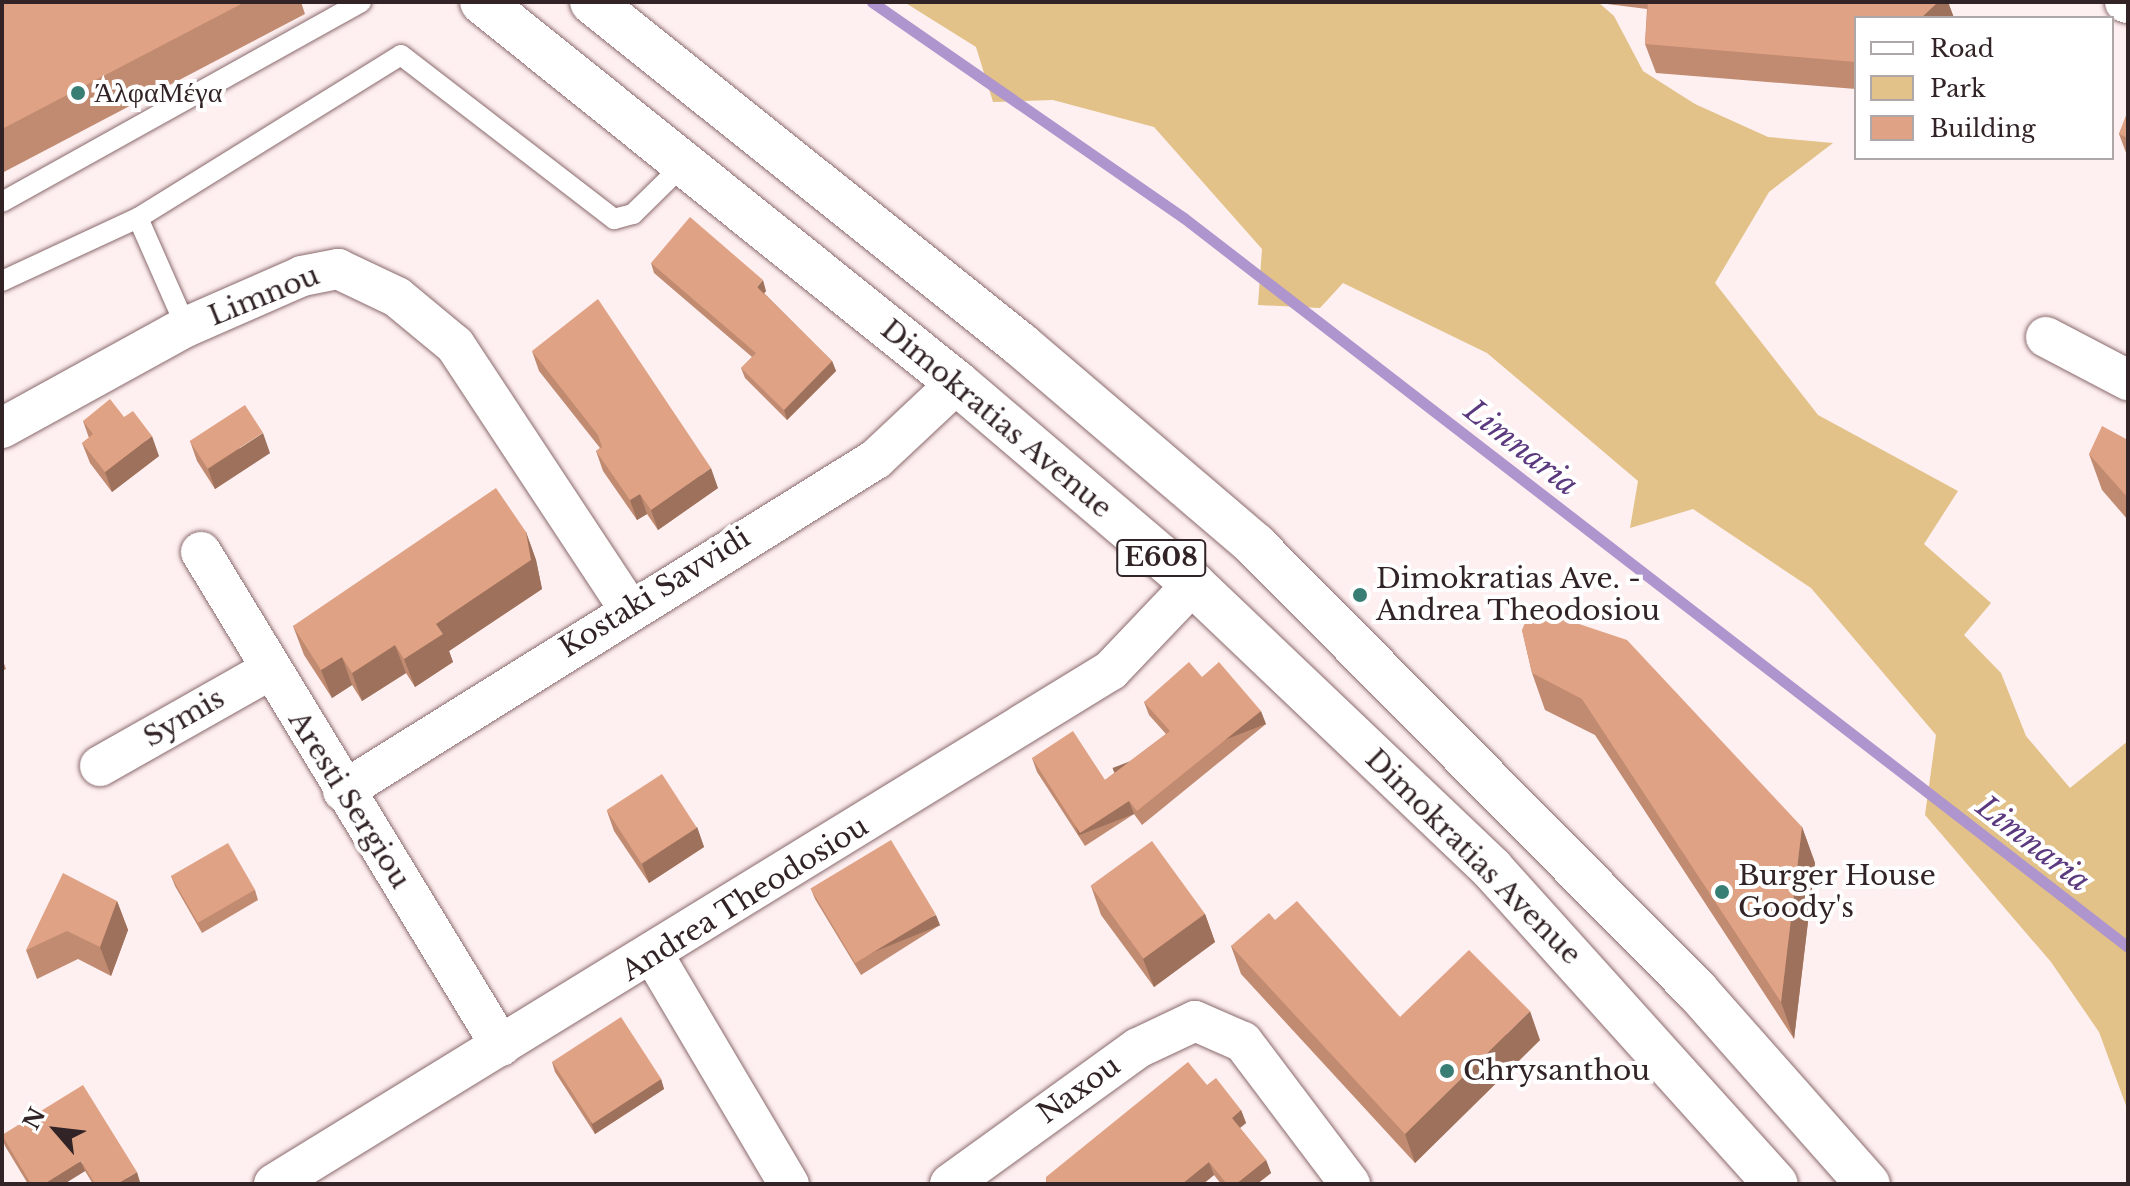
<!DOCTYPE html>
<html>
<head>
<meta charset="utf-8">
<style>
  body { margin:0 }
  #map { position:relative; width:2130px; height:1186px; overflow:hidden; background:#feeff0; font-family:"Libre Baskerville",serif }
  div>[style] { position:absolute }
  [style*='--x'] { left:calc(var(--x)*1px); top:calc(var(--y)*1px); width:calc(var(--w)*1px); rotate:calc(var(--a)*1deg) }
  .green>* { inset:0; background:#e2c288 }
  .stream>* { height:11px; margin:-5.5px; padding:0 5.5px; transform-origin:5.5px; border-radius:5.5px; background:#ae95cd }
  .roads { filter:drop-shadow(0 0 2px #8a6a6d) drop-shadow(0 0 2px #8a6a6d) }
  .service>* { height:20px; margin:-10px; padding:0 10px; transform-origin:10px; border-radius:10px; background:#fff }
  .minor>* { height:40px; margin:-20px; padding:0 20px; transform-origin:20px; border-radius:20px; background:#fff }
  .trunk>* { height:44px; margin:-22px; padding:0 22px; transform-origin:22px; border-radius:22px; background:#fff }
  .wall>* { inset:0; background:#c18b72 }
  .shaded-wall>* { inset:0; background:#9d715c; transform-origin:0 0 }
  .building>* { inset:0; background:#e0a284; transform-origin:0 0 }
  .dots>* { width:22px; height:22px; translate:-50% -50%; box-sizing:border-box; border:4px solid #fff; border-radius:50% }
  span { translate:-50% -50%; white-space:nowrap; text-align:center; line-height:1.15; -webkit-text-stroke:8px #fff; paint-order:stroke }
  .shield-label span { padding:2px 6px; background:#fff; border:2px solid; border-radius:6px; -webkit-text-stroke-width:0 }
  .shield-label { font-size:26px; color:#322426; font-weight:700 }
  .poi-label { font-size:28px; color:#322426 }
  .left { translate:0 -50%; text-align:left }
  .street-label { font-size:28px; color:#322426 }
  .water-label { font-size:30px; color:#5b397e; font-style:italic }
  .frame { position:absolute; inset:0; border:4px solid #322426; pointer-events:none }
  .legend { position:absolute; left:1854px; top:16px; width:260px; height:144px; box-sizing:border-box; background:#fff; border:2px solid #ada7a8; margin:0; padding:10px 14px; list-style:none; font-size:24px; color:#322426 }
  .legend li { display:flex; align-items:center; gap:16px; height:40px }
  .legend b { width:40px; border:2px solid #ada7a8 }
  .north { position:absolute; left:16px; top:1090px; width:80px; height:80px; -webkit-text-stroke:6px #fff; paint-order:stroke; rotate:298deg; font-size:22px; font-weight:700; line-height:32px; text-align:center; color:#322426 }
  .north::after { content:''; display:block; margin:auto; width:28px; height:36px; background:#322426; clip-path:polygon(50% 0,100% 100%,50% 72%,0 100%) }
</style>
</head>
<body>
<div id="map">
  <div class="green">
    <i style="clip-path:polygon(904px 2px,1598px 2px,1614px 16px,1643px 71px,1695px 104px,1768px 137px,1833px 143px,1769px 192px,1715px 283px,1818px 415px,1958px 491px,1924px 544px,1991px 603px,1964px 635px,2001px 673px,2026px 736px,2070px 788px,2128px 741px,2128px 1111px,2099px 1032px,2051px 962px,1925px 815px,1936px 735px,1811px 588px,1693px 509px,1630px 528px,1638px 481px,1487px 353px,1343px 283px,1320px 308px,1258px 305px,1262px 249px,1154px 127px,1053px 100px,993px 102px,976px 47px)"></i>
  </div>
  <div class="stream">
    <i style="--x:872;--y:2;--w:379;--a:34.7"></i>
    <i style="--x:1184;--y:218;--w:1193;--a:37.68"></i>
  </div>
  <div class="roads">
    <div class="service">
      <i style="--x:2;--y:202;--w:411;--a:-29.1"></i>
      <i style="--x:138;--y:218;--w:119;--a:66.2"></i>
      <i style="--x:2;--y:281;--w:150;--a:-24.9"></i>
      <i style="--x:138;--y:218;--w:309;--a:-31.8"></i>
      <i style="--x:401;--y:55;--w:269;--a:37.6"></i>
      <i style="--x:614;--y:219;--w:20;--a:-15"></i>
      <i style="--x:633;--y:214;--w:73;--a:-44.4"></i>
    </div>
    <div class="minor">
      <i style="--x:2125;--y:2;--w:3;--a:18"></i>
      <i style="--x:2046;--y:337;--w:93;--a:27.7"></i>
      <i style="--x:2;--y:428;--w:210;--a:-28.8"></i>
      <i style="--x:186;--y:327;--w:127;--a:-23.7"></i>
      <i style="--x:302;--y:276;--w:37;--a:-11"></i>
      <i style="--x:338;--y:269;--w:65;--a:25.4"></i>
      <i style="--x:397;--y:297;--w:75;--a:39.6"></i>
      <i style="--x:455;--y:345;--w:314;--a:56.6"></i>
      <i style="--x:201;--y:552;--w:578;--a:58.73"></i>
      <i style="--x:100;--y:766;--w:193;--a:-29.5"></i>
      <i style="--x:343;--y:791;--w:628;--a:-31.92"></i>
      <i style="--x:876;--y:459;--w:111;--a:-43.2"></i>
      <i style="--x:654;--y:956;--w:265;--a:59.4"></i>
      <i style="--x:274;--y:1184;--w:982;--a:-31.55"></i>
      <i style="--x:1111;--y:670;--w:119;--a:-46.4"></i>
      <i style="--x:950;--y:1184;--w:232;--a:-35.9"></i>
      <i style="--x:1138;--y:1048;--w:63;--a:-25.3"></i>
      <i style="--x:1195;--y:1021;--w:52;--a:23.6"></i>
      <i style="--x:1243;--y:1042;--w:178;--a:53"></i>
    </div>
    <div class="trunk">
      <i style="--x:482;--y:2;--w:609;--a:38.73"></i>
      <i style="--x:957;--y:383;--w:310;--a:40.4"></i>
      <i style="--x:1193;--y:584;--w:413;--a:43.6"></i>
      <i style="--x:1492;--y:869;--w:424;--a:48"></i>
      <i style="--x:592;--y:2;--w:549;--a:38.64"></i>
      <i style="--x:1021;--y:345;--w:308;--a:40.5"></i>
      <i style="--x:1255;--y:545;--w:628;--a:45.26"></i>
      <i style="--x:1697;--y:991;--w:258;--a:48.5"></i>
    </div>
  </div>
  <div class="wall">
    <i style="clip-path:polygon(2px 2px,301px 2px,305px 14px,2px 173px)"></i>
    <i style="clip-path:polygon(1606px 2px,1948px 2px,1954px 18px,1856px 18px,1856px 89px,1656px 73px,1645px 44px,1647px 9px,1607px 4px)"></i>
    <i style="clip-path:polygon(2128px 111px,2128px 158px,2119px 134px)"></i>
    <i style="clip-path:polygon(651px 263px,766px 291px,764px 293px,832px 361px,836px 371px,787px 420px,745px 378px,741px 368px,752px 357px,654px 273px)"></i>
    <i style="clip-path:polygon(532px 351px,718px 488px,658px 530px,647px 514px,637px 520px,603px 471px,596px 451px,600px 448px,539px 371px)"></i>
    <i style="clip-path:polygon(124px 417px,159px 456px,112px 492px,90px 463px,82px 443px,89px 438px,83px 421px)"></i>
    <i style="clip-path:polygon(2128px 440px,2128px 520px,2102px 490px,2089px 454px)"></i>
    <i style="clip-path:polygon(190px 441px,270px 453px,215px 489px,197px 461px)"></i>
    <i style="clip-path:polygon(526px 532px,536px 560px,542px 589px,449px 651px,453px 662px,415px 687px,406px 673px,362px 701px,352px 685px,332px 698px,304px 655px,293px 626px)"></i>
    <i style="clip-path:polygon(1522px 630px,1802px 827px,1815px 863px,1794px 1039px,1595px 735px,1545px 710px,1532px 673px)"></i>
    <i style="clip-path:polygon(2px 658px,6px 669px,2px 671px)"></i>
    <i style="clip-path:polygon(1202px 677px,1266px 724px,1142px 825px,1134px 814px,1085px 846px,1037px 772px,1032px 758px,1105px 780px,1166px 734px,1149px 715px,1144px 702px)"></i>
    <i style="clip-path:polygon(607px 811px,697px 827px,704px 847px,649px 883px,614px 831px)"></i>
    <i style="clip-path:polygon(171px 876px,255px 890px,258px 900px,202px 933px,175px 886px)"></i>
    <i style="clip-path:polygon(1091px 886px,1205px 914px,1215px 942px,1154px 987px,1101px 915px)"></i>
    <i style="clip-path:polygon(811px 889px,940px 925px,861px 975px,815px 899px)"></i>
    <i style="clip-path:polygon(117px 901px,128px 930px,111px 976px,78px 959px,37px 979px,26px 950px)"></i>
    <i style="clip-path:polygon(1275px 920px,1400px 1017px,1540px 1040px,1415px 1163px,1241px 974px,1231px 946px)"></i>
    <i style="clip-path:polygon(552px 1062px,661px 1079px,664px 1089px,595px 1134px,555px 1072px)"></i>
    <i style="clip-path:polygon(1241px 1110px,1246px 1123px,1240px 1128px,1266px 1160px,1271px 1173px,1257px 1184px,1221px 1184px,1214px 1175px,1203px 1184px,1046px 1184px)"></i>
    <i style="clip-path:polygon(2px 1138px,140px 1182px,137px 1184px,93px 1184px,85px 1171px,64px 1184px,28px 1184px,5px 1146px)"></i>
  </div>
  <div class="shaded-wall">
    <i style="clip-path:polygon(1938px 2px,1948px 2px,1954px 18px,1921px 18px)"></i>
    <i style="clip-path:polygon(763px 280px,766px 291px,761px 297px,757px 287px)"></i>
    <i style="clip-path:polygon(832px 361px,836px 371px,787px 420px,784px 410px)"></i>
    <i style="clip-path:polygon(263px 433px,270px 453px,215px 489px,208px 469px)"></i>
    <i style="clip-path:polygon(152px 436px,159px 456px,112px 492px,105px 472px)"></i>
    <i style="clip-path:polygon(711px 468px,718px 488px,658px 530px,651px 510px)"></i>
    <i style="clip-path:polygon(640px 494px,647px 514px,637px 520px,630px 500px)"></i>
    <i style="clip-path:polygon(526px 532px,536px 560px,542px 589px,449px 651px,453px 662px,415px 687px,404px 659px,436px 624px)"></i>
    <i style="clip-path:polygon(395px 645px,406px 673px,362px 701px,352px 673px)"></i>
    <i style="clip-path:polygon(342px 657px,352px 685px,332px 698px,321px 670px)"></i>
    <i style="left:1261px;top:711px;width:14px;height:159px;rotate:69deg"></i>
    <i style="left:1129px;top:801px;width:14px;height:59px;rotate:69deg"></i>
    <i style="clip-path:polygon(697px 827px,704px 847px,649px 883px,642px 864px)"></i>
    <i style="clip-path:polygon(1802px 827px,1815px 863px,1794px 1039px,1781px 1002px)"></i>
    <i style="clip-path:polygon(117px 901px,128px 930px,111px 976px,100px 947px)"></i>
    <i style="clip-path:polygon(1205px 914px,1215px 942px,1154px 987px,1143px 959px)"></i>
    <i style="left:936px;top:915px;width:11px;height:93px;rotate:68deg"></i>
    <i style="clip-path:polygon(1530px 1011px,1540px 1040px,1415px 1163px,1405px 1134px)"></i>
    <i style="clip-path:polygon(661px 1079px,664px 1089px,595px 1134px,591px 1123px)"></i>
    <i style="clip-path:polygon(1241px 1110px,1246px 1123px,1237px 1130px,1232px 1118px)"></i>
    <i style="clip-path:polygon(1266px 1160px,1271px 1173px,1257px 1184px,1236px 1184px)"></i>
    <i style="clip-path:polygon(81px 1161px,85px 1171px,64px 1184px,44px 1184px)"></i>
    <i style="clip-path:polygon(1209px 1162px,1214px 1175px,1203px 1184px,1182px 1184px)"></i>
    <i style="clip-path:polygon(137px 1172px,140px 1182px,137px 1184px,117px 1184px)"></i>
  </div>
  <div class="building">
    <i style="clip-path:polygon(2px 2px,245px 2px,2px 129px)"></i>
    <i style="clip-path:polygon(1648px 2px,1938px 2px,1921px 18px,1856px 18px,1856px 62px,1645px 44px)"></i>
    <i style="clip-path:polygon(2128px 111px,2128px 138px,2119px 134px)"></i>
    <i style="clip-path:polygon(690px 217px,763px 280px,757px 287px,832px 361px,784px 410px,741px 368px,756px 353px,651px 263px)"></i>
    <i style="clip-path:polygon(598px 299px,711px 468px,651px 510px,640px 494px,630px 500px,596px 451px,602px 447px,598px 435px,532px 351px)"></i>
    <i style="clip-path:polygon(110px 399px,124px 417px,133px 411px,152px 436px,105px 472px,82px 443px,93px 434px,83px 421px)"></i>
    <i style="left:245px;top:405px;width:33px;height:66px;rotate:57deg"></i>
    <i style="clip-path:polygon(2102px 426px,2128px 440px,2128px 498px,2089px 454px)"></i>
    <i style="clip-path:polygon(496px 488px,526px 532px,531px 560px,436px 624px,443px 634px,404px 659px,395px 645px,352px 673px,342px 657px,321px 670px,293px 626px)"></i>
    <i style="clip-path:polygon(1531px 608px,1627px 640px,1802px 827px,1781px 1002px,1582px 699px,1532px 673px,1522px 630px)"></i>
    <i style="clip-path:polygon(1189px 662px,1202px 677px,1219px 662px,1261px 711px,1137px 811px,1129px 801px,1080px 833px,1032px 758px,1073px 731px,1105px 780px,1170px 731px,1144px 702px)"></i>
    <i style="left:662px;top:774px;width:64px;height:66px;rotate:57deg"></i>
    <i style="left:891px;top:840px;width:87px;height:94px;rotate:59deg"></i>
    <i style="left:1152px;top:841px;width:90px;height:76px;rotate:54deg"></i>
    <i style="left:228px;top:843px;width:54px;height:66px;rotate:60deg"></i>
    <i style="clip-path:polygon(63px 873px,117px 901px,100px 947px,67px 931px,26px 950px)"></i>
    <i style="clip-path:polygon(1297px 901px,1400px 1017px,1469px 950px,1530px 1011px,1405px 1134px,1231px 946px,1269px 913px,1275px 920px)"></i>
    <i style="left:621px;top:1017px;width:74px;height:82px;rotate:57deg"></i>
    <i style="clip-path:polygon(1188px 1062px,1207px 1085px,1216px 1078px,1241px 1110px,1232px 1118px,1266px 1160px,1236px 1184px,1227px 1184px,1209px 1162px,1182px 1184px,1046px 1184px,1046px 1177px)"></i>
    <i style="clip-path:polygon(83px 1085px,137px 1172px,117px 1184px,95px 1184px,81px 1161px,44px 1184px,31px 1184px,2px 1135px)"></i>
  </div>
  <div class="dots">
    <i style="left:78px;top:93px;background:#387e75"></i>
    <i style="left:1360px;top:595px;background:#387e75"></i>
    <i style="left:1722px;top:892px;background:#387e75"></i>
    <i style="left:1447px;top:1071px;background:#387e75"></i>
  </div>
  <div class="shield-label">
    <span style="left:1161px;top:558px">E608</span>
  </div>
  <div class="poi-label">
    <span class="left" style="left:94px;top:93px">ΆλφαΜέγα</span>
    <span class="left" style="left:1376px;top:595px">Dimokratias Ave. -<br>Andrea Theodosiou</span>
    <span class="left" style="left:1738px;top:892px">Burger House<br>Goody's</span>
    <span class="left" style="left:1463px;top:1071px">Chrysanthou</span>
  </div>
  <div class="street-label">
    <span style="left:264px;top:296px;rotate:-22deg">Limnou</span>
    <span style="left:996px;top:419px;rotate:40deg">Dimokratias Avenue</span>
    <span style="left:655px;top:593px;rotate:-32deg">Kostaki Savvidi</span>
    <span style="left:184px;top:718px;rotate:-30deg">Symis</span>
    <span style="left:349px;top:800px;rotate:58deg">Aresti Sergiou</span>
    <span style="left:1473px;top:857px;rotate:45deg">Dimokratias Avenue</span>
    <span style="left:745px;top:899px;rotate:-32deg">Andrea Theodosiou</span>
    <span style="left:1079px;top:1090px;rotate:-36deg">Naxou</span>
  </div>
  <div class="water-label">
    <span style="left:1521px;top:448px;rotate:38deg">Limnaria</span>
    <span style="left:2033px;top:844px;rotate:38deg">Limnaria</span>
  </div>
  <div class="frame"></div>
  <ul class="legend">
  <li><b style="height:10px;background:#fff"></b>Road</li>
  <li><b style="height:22px;background:#e2c288"></b>Park</li>
  <li><b style="height:22px;background:#e0a284"></b>Building</li>
  </ul>
  <div class="north">N</div>
</div>
</body>
</html>
